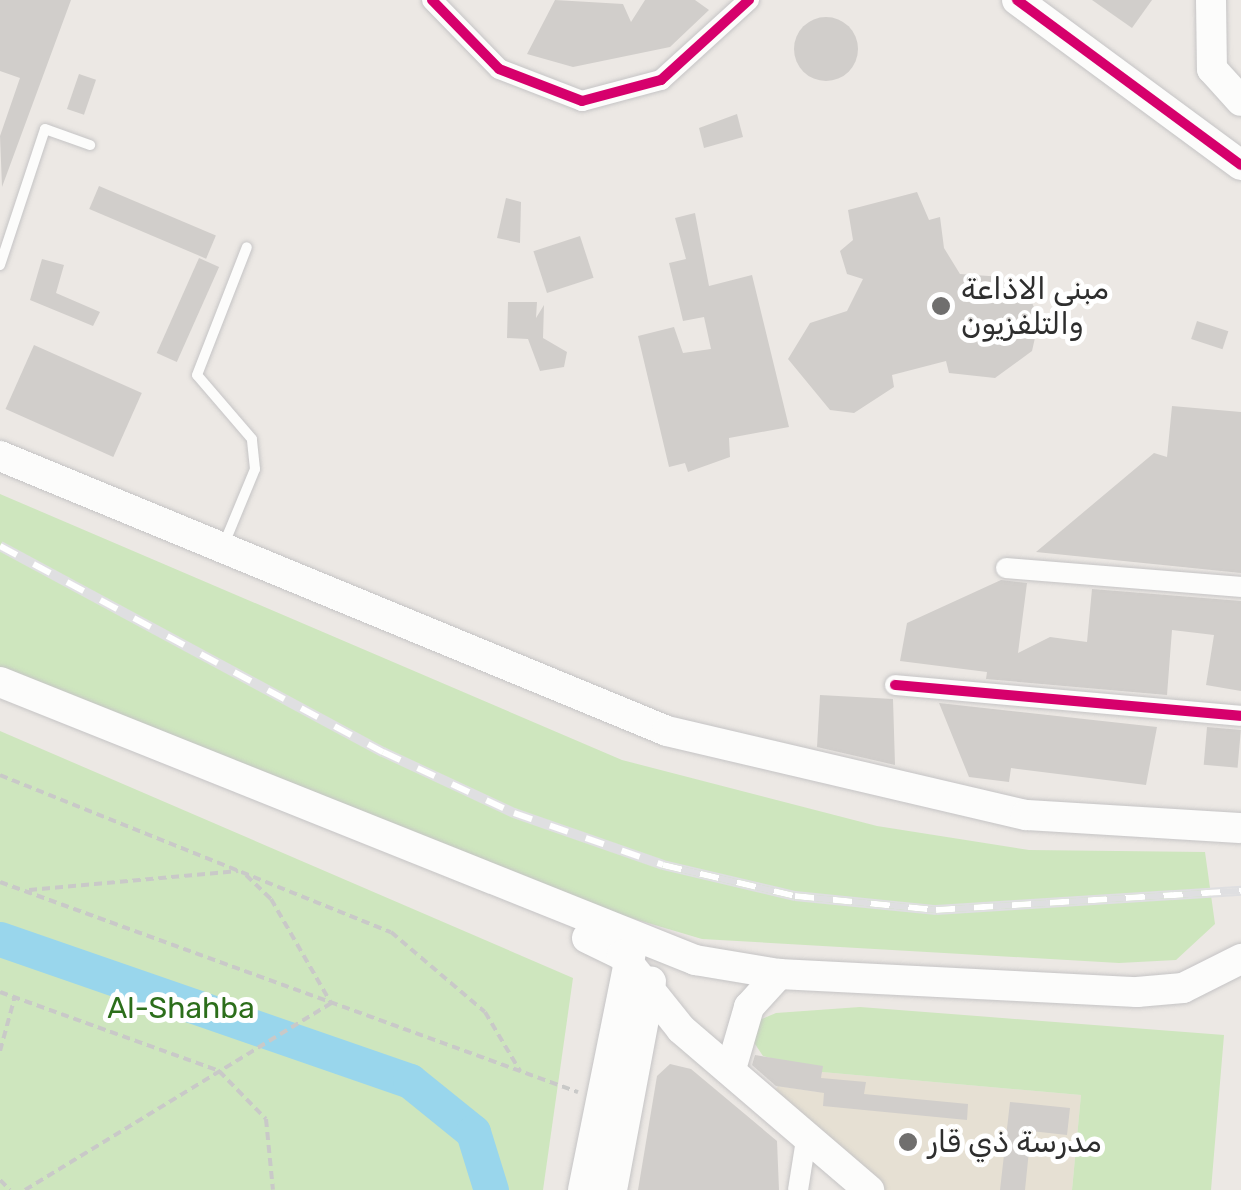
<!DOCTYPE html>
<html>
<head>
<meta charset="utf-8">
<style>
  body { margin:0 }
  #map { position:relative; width:1241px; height:1190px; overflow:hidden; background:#ece8e4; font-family:Rubik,"Noto Naskh Arabic",sans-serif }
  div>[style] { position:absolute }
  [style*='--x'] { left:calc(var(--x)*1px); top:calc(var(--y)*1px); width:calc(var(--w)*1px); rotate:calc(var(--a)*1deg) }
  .education>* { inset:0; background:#e6e0d3 }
  .green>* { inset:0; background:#cee6be }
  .river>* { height:35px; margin:-17.5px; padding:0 17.5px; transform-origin:17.5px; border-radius:17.5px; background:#99d6ec }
  .building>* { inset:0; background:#d1cecb; transform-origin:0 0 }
  .round { border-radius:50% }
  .path>* { height:4px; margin-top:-2px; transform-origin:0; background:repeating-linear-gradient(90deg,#c9c9c8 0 8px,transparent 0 13px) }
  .roads { filter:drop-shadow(0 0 2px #c5c4c5) drop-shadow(0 0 2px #c5c4c5) }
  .lane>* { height:10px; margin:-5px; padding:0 5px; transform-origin:5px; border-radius:5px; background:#fcfcfb }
  .street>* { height:20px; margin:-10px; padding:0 10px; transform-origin:10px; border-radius:10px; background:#fcfcfb }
  .secondary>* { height:30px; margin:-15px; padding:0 15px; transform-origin:15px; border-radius:15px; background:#fcfcfb }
  .rail>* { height:10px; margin-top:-5px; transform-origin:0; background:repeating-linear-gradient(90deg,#fff 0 19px,#dfdfe1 0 38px); box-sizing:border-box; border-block:2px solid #dfdfe1 }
  .cycleway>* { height:10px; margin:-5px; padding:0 5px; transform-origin:5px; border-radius:5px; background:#d6006c }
  .dots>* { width:28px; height:28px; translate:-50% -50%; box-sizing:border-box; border:5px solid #fff; border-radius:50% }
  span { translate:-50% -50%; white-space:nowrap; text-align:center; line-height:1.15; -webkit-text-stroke:10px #fff; paint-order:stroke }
  .poi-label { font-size:30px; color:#2e2e2e }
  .left { translate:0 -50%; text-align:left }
  .park-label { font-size:30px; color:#2c6e1b }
</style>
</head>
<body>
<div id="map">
  <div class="education">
    <i style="clip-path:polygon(822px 1072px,1081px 1095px,1072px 1190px,883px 1190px,772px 1094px,778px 1086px,818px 1092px)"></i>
  </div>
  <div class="green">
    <i style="clip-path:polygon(0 494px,622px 760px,877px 826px,1029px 850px,1205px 852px,1215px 924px,1176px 960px,1119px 963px,702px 939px,621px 915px,0 667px)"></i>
    <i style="clip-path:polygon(0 731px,573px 978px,543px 1190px,0 1190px)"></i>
    <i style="clip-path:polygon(860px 1007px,1224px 1035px,1211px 1190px,1072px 1190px,1081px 1095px,822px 1072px,763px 1056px,753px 1041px,757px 1021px,776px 1013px)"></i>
  </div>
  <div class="river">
    <i style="--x:0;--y:939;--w:434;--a:19.1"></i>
    <i style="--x:410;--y:1081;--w:81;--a:39"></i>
    <i style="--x:473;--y:1132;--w:61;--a:72.8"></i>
  </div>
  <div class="building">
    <i style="clip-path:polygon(0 0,71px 0,2px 187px,0 136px,20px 78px,0 71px)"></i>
    <i style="clip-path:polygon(555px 0,623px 4px,631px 22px,645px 0,695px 0,709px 10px,670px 47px,573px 67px,527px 54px)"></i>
    <i style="clip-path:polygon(1092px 0,1152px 0,1132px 28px)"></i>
    <i class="round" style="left:794px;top:17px;width:64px;height:64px"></i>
    <i style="left:79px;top:74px;width:18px;height:37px;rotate:19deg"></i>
    <i style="clip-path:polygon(737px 114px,743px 137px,704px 148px,699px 128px)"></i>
    <i style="left:99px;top:186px;width:127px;height:25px;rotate:23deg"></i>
    <i style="clip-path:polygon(917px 192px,929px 220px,940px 217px,944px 248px,960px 274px,1003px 277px,1031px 300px,1039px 320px,1032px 351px,995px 378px,949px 373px,946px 361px,892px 375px,894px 387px,854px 413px,830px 410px,788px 359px,810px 323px,847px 311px,863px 279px,847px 274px,840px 251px,853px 240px,848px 210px)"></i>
    <i style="clip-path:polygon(506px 198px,521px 202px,520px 243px,497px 238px)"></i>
    <i style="clip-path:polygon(695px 213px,709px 286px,752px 275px,789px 427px,729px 438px,730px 457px,688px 472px,685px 463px,669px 467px,638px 336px,674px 327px,683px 353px,711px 349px,704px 317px,683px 321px,669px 263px,686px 259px,675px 218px)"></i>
    <i style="left:580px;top:236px;width:44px;height:49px;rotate:72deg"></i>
    <i style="left:199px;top:258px;width:22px;height:104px;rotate:24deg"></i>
    <i style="clip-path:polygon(42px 259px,64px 265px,56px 293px,100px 312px,93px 326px,30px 300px)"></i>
    <i style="clip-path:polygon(508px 302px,537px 302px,536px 318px,544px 305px,543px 338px,567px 352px,564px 367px,540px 371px,528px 339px,507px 338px)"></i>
    <i style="left:1197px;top:321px;width:33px;height:19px;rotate:18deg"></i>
    <i style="left:34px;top:345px;width:118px;height:70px;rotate:24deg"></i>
    <i style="clip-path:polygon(1172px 406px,1241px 412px,1241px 573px,1036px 552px,1154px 453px,1167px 457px)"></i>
    <i style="clip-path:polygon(1001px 580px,1027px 583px,1018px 653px,1050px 637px,1087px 642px,1092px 589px,1241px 601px,1241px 691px,1206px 685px,1214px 635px,1172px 630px,1167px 695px,986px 679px,987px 672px,900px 661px,907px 623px)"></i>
    <i style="clip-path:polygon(820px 695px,893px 699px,895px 765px,817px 747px)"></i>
    <i style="clip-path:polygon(939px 703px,1157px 727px,1146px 785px,1011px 768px,1009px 782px,969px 777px)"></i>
    <i style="left:1207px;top:727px;width:34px;height:38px;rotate:5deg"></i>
    <i style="clip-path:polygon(755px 1055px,823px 1066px,821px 1078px,866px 1082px,864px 1094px,968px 1104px,967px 1120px,823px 1106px,824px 1093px,776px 1086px,752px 1065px)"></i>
    <i style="clip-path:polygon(670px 1064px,691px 1069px,777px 1141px,779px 1190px,638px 1190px,657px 1076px)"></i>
    <i style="clip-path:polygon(1010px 1102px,1070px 1108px,1067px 1135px,1031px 1131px,1025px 1190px,1000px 1190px)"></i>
  </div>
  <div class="path">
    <i style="--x:0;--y:775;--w:421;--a:21.9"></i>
    <i style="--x:391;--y:932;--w:123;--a:40.4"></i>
    <i style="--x:485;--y:1012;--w:69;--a:59.3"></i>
    <i style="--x:246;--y:875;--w:35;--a:44"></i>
    <i style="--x:271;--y:899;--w:120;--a:60"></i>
    <i style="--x:0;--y:882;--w:615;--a:19.97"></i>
    <i style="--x:29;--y:890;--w:210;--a:-5.2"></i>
    <i style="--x:0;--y:992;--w:233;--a:19.8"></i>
    <i style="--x:219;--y:1071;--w:67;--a:45.6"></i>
    <i style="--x:266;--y:1119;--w:71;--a:84.4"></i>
    <i style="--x:0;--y:1051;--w:57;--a:-74.7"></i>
    <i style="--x:0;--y:1180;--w:14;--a:45"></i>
    <i style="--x:25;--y:1190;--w:359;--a:-31.4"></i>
  </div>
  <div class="roads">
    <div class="lane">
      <i style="--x:0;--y:265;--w:143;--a:-71.7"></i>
      <i style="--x:45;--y:129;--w:48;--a:19.6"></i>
      <i style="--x:224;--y:544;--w:81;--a:-67.5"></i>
      <i style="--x:255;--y:469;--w:30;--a:-96"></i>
      <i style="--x:252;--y:439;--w:84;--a:-130.7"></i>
      <i style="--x:197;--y:375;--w:137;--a:-68.7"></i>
    </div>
    <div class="street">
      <i style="--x:432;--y:0;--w:96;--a:45.8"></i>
      <i style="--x:499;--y:69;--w:89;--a:21.1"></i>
      <i style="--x:582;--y:101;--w:82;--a:-14.9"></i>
      <i style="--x:661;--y:80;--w:119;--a:-42.3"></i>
      <i style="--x:1006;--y:568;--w:236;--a:4.6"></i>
      <i style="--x:895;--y:685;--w:347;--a:5.1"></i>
      <i style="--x:798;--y:1190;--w:57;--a:-80.9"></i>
    </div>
    <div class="secondary">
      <i style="--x:1017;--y:0;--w:278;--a:36.4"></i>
      <i style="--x:1211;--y:0;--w:69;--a:89.2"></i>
      <i style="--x:1212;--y:69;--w:43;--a:47.8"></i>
      <i style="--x:0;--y:456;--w:721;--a:22.41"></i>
      <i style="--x:667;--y:731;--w:369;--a:13.2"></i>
      <i style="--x:1026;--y:815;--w:215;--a:3.5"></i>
      <i style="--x:0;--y:682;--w:749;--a:21.8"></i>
      <i style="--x:695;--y:960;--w:85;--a:9.5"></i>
      <i style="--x:779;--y:974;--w:358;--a:2.9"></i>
      <i style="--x:1137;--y:992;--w:46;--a:-5"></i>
      <i style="--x:1183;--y:988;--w:65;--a:-26.6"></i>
      <i style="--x:587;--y:938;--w:39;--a:26"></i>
      <i style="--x:622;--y:955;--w:95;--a:51.4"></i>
      <i style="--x:681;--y:1029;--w:248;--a:40.6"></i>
      <i style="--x:731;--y:1069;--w:65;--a:-73.8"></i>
      <i style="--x:749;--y:1007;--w:45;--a:-47.7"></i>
      <i style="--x:583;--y:1190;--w:243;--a:-78.6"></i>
      <i style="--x:612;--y:1190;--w:212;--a:-79.4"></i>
    </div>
  </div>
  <div class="rail">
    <i style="--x:0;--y:546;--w:435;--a:28.3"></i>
    <i style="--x:383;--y:752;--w:145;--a:25"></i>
    <i style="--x:514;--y:813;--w:158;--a:19.2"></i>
    <i style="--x:663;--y:865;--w:136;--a:13.2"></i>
    <i style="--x:795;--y:896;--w:142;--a:5.7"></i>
    <i style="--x:936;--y:910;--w:306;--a:-3.6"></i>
  </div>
  <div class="cycleway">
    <i style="--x:432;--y:0;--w:96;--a:45.8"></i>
    <i style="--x:499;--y:69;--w:89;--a:21.1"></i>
    <i style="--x:582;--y:101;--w:82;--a:-14.9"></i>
    <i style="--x:661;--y:80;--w:119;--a:-42.3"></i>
    <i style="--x:1017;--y:0;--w:278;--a:36.4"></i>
    <i style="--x:895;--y:685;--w:347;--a:5.1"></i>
  </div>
  <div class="dots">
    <i style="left:941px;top:306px;background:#706f6e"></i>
    <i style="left:908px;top:1142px;background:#706f6e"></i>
  </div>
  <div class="poi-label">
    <span class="left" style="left:961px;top:306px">مبنى الاذاعة<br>والتلفزيون</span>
    <span class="left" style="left:928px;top:1142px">مدرسة ذي قار</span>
  </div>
  <div class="park-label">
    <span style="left:181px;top:1008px">Al-Shahba</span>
  </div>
</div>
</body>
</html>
